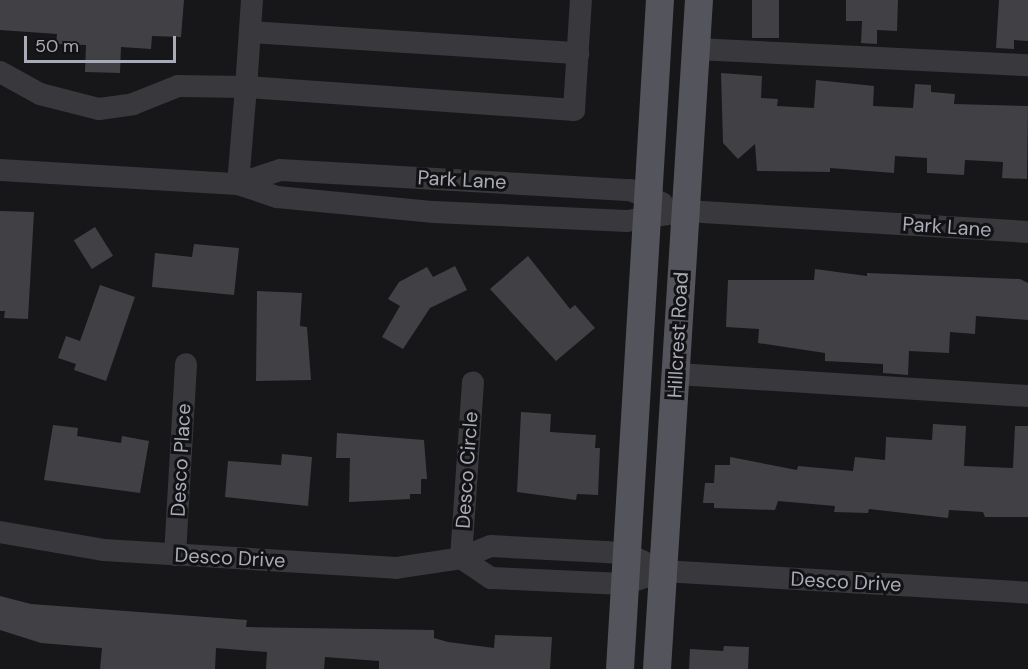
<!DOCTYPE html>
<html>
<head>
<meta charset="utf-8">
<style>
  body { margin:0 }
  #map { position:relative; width:1028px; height:669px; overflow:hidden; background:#171618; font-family:"DM Sans",sans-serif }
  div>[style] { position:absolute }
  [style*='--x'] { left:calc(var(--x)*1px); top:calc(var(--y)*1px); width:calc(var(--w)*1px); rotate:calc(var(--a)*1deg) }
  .building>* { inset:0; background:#414145; transform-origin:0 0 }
  .minor>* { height:22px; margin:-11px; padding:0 11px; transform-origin:11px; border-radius:11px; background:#38383d }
  .major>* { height:28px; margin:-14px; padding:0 14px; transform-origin:14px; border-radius:14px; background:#54545c }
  span { translate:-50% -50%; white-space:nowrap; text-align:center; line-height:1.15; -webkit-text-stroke:6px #121113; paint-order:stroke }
  .street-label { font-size:20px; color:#a9acb7 }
  .scale { position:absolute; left:24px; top:36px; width:152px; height:27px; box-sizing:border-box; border:3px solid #a9acb7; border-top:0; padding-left:8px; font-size:18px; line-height:21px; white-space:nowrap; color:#a9acb7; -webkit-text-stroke:4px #121113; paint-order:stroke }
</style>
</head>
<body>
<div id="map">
  <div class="building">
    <i style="clip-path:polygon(0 0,184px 0,181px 37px,152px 36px,151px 49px,121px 47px,120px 73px,85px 72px,86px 45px,56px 44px,57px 34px,0 30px)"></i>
    <i style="left:752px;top:0;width:27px;height:38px"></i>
    <i style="clip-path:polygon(846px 0,898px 0,897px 31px,877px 30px,877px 44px,861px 43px,862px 21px,846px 21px)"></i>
    <i style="clip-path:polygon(999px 0,1028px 0,1028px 41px,1014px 40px,1014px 49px,996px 48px)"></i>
    <i style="clip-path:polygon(721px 73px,762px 76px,761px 98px,778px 99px,777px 106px,814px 108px,816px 80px,874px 86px,873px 106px,913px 108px,915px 84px,931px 85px,931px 92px,955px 94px,954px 104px,1028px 106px,1027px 179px,1002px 178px,1003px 162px,965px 160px,964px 175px,927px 173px,927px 158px,895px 156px,894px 173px,830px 168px,830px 172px,757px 171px,755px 144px,738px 159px,723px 143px)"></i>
    <i style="clip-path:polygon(0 211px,34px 212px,28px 319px,4px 318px,5px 311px,0 311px)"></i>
    <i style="left:95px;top:227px;width:34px;height:25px;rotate:58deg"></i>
    <i style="clip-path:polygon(194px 244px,239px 248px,234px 295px,152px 287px,155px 253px,192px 257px)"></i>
    <i style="clip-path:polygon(528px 256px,570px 309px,575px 305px,595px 328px,556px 361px,490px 289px)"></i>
    <i style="clip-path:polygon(455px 266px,467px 290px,430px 308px,403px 349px,382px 337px,400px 306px,388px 299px,399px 282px,427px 267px,433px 277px)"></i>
    <i style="clip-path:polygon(815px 269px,867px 276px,867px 273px,1020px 279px,1028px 283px,1028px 320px,976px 316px,975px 334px,950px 332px,949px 353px,909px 351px,908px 375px,883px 373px,883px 364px,825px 361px,825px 353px,758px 343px,759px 329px,726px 327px,728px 280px,814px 280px)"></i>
    <i style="clip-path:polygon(100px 285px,135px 297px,106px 381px,74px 370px,76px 364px,58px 358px,66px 336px,80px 341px)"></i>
    <i style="clip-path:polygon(257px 291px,302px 293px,300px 326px,307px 327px,311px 380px,256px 381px)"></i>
    <i style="clip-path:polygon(521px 412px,551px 414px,550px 432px,596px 435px,595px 448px,600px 448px,598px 495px,577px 494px,576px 500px,517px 492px)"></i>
    <i style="clip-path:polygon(933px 424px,966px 426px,964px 466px,1013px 468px,1015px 426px,1028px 426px,1028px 517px,985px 517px,983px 512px,949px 510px,948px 518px,869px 509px,868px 513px,834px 512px,835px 506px,778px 501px,775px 510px,714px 508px,714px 503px,703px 503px,705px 483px,714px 483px,715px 465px,730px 465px,730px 457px,797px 470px,798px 466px,853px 471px,855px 457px,885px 460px,886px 437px,932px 440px)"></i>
    <i style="clip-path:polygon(53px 425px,78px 428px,77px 436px,121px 443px,122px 436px,149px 441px,140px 493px,44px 480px)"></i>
    <i style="clip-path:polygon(337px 433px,424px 440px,427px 479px,421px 479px,421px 494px,410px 494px,410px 499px,349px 502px,350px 458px,336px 458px)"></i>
    <i style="clip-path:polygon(282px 454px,312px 457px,308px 506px,225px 497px,228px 461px,281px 465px)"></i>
    <i style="clip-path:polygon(0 596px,31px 604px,247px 620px,246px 627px,434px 630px,434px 638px,448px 642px,494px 648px,495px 635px,552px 637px,550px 669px,379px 669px,379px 661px,325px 657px,324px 669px,266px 669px,267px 652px,216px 648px,215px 669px,100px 669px,102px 648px,41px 643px,0 630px)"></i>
    <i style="clip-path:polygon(724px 646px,749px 647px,748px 669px,689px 669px,690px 649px,723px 651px)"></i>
  </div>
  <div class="minor">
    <i style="--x:252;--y:0;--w:87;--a:93.9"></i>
    <i style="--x:246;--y:87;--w:329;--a:4"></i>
    <i style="--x:574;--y:110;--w:110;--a:-86.4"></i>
    <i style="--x:250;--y:32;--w:329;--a:3.7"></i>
    <i style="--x:696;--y:49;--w:332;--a:2.8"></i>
    <i style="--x:0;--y:72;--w:46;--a:28.8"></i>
    <i style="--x:40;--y:94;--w:61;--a:14.3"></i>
    <i style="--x:99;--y:109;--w:34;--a:-8"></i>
    <i style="--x:133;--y:104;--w:48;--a:-21.8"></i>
    <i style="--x:178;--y:86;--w:68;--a:0.8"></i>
    <i style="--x:246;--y:87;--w:97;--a:94.7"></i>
    <i style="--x:0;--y:170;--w:238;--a:3.4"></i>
    <i style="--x:238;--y:184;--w:41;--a:18.4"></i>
    <i style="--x:277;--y:197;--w:158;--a:5.5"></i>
    <i style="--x:434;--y:212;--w:193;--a:2.7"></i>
    <i style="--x:627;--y:221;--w:60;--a:-9.6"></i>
    <i style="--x:686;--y:211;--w:343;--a:3.5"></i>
    <i style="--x:238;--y:184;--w:44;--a:-18.4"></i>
    <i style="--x:280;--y:170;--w:351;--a:3.3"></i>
    <i style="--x:630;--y:190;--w:35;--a:22"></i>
    <i style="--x:677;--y:374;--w:352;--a:3.6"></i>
    <i style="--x:0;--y:532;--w:106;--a:9.8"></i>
    <i style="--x:104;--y:550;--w:293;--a:3.5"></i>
    <i style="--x:396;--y:568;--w:66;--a:-8.7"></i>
    <i style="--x:461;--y:558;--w:32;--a:-22"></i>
    <i style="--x:491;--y:546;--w:115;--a:3"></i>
    <i style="--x:606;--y:552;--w:21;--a:5"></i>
    <i style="--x:627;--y:554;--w:40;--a:25"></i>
    <i style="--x:663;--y:571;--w:366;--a:3.4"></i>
    <i style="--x:175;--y:555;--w:191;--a:-86.7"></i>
    <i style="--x:461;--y:558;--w:36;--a:34"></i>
    <i style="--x:491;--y:578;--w:133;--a:2.6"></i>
    <i style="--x:624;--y:584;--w:41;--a:-18.4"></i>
    <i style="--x:461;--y:558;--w:176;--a:-86.1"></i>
  </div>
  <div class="major">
    <i style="--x:620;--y:669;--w:670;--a:-86.58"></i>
    <i style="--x:657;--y:669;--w:670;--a:-86.41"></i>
  </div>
  <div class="street-label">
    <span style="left:462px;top:180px;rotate:3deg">Park Lane</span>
    <span style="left:947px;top:227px;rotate:4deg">Park Lane</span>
    <span style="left:678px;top:335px;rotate:-87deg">Hillcrest Road</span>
    <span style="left:181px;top:460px;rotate:-87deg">Desco Place</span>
    <span style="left:467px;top:470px;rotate:-86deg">Desco Circle</span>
    <span style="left:230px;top:558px;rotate:3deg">Desco Drive</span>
    <span style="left:846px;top:582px;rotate:3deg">Desco Drive</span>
  </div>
  <div class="scale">50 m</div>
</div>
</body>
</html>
